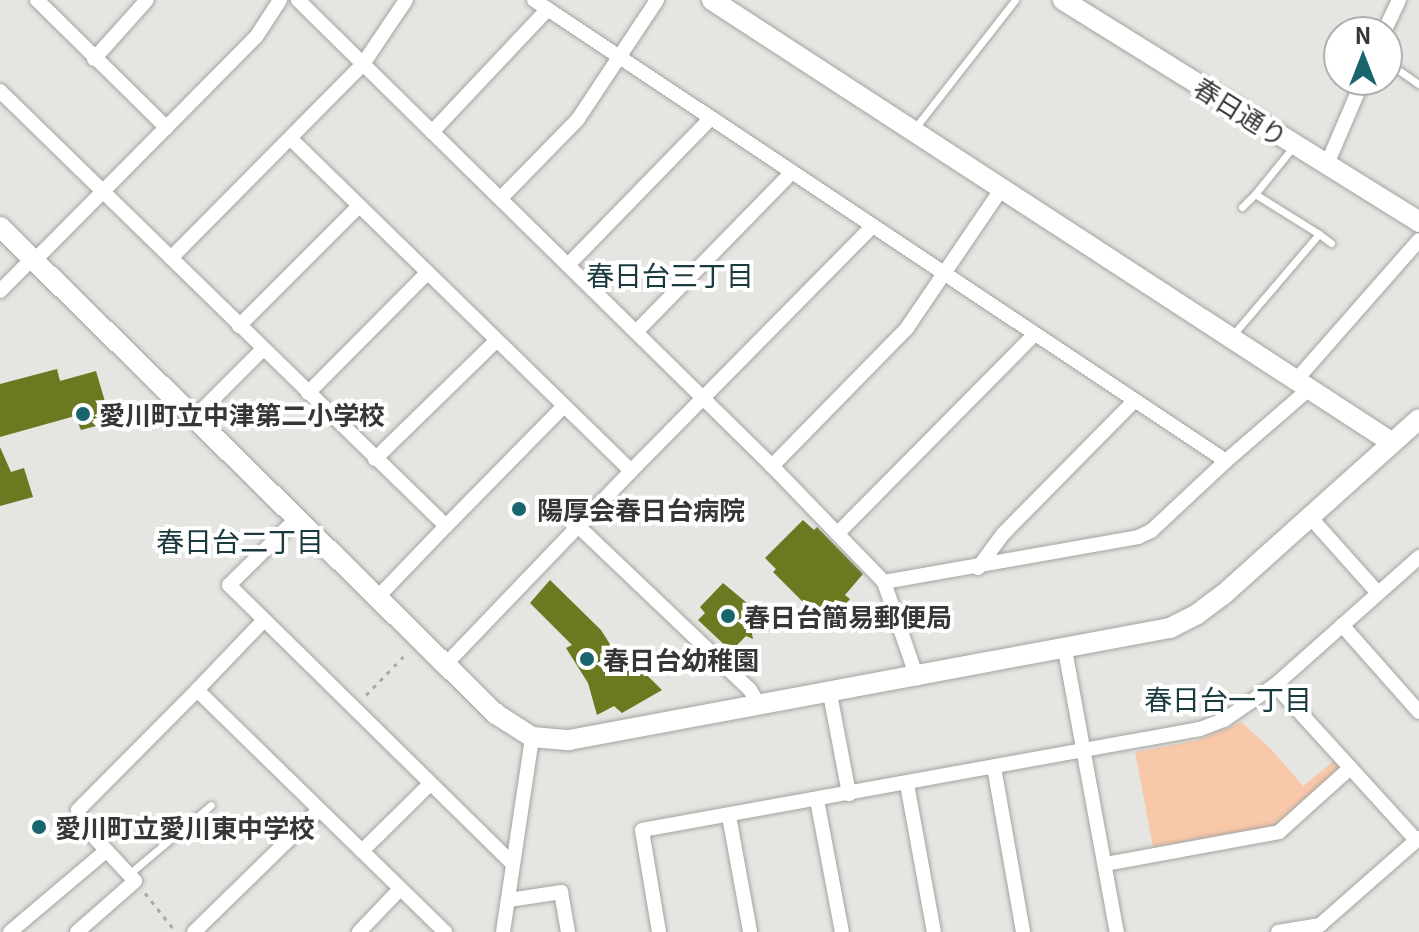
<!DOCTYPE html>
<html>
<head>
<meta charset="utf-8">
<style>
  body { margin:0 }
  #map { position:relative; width:1419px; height:932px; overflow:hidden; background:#e5e5e1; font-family:Georgia,"Noto Sans JP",serif }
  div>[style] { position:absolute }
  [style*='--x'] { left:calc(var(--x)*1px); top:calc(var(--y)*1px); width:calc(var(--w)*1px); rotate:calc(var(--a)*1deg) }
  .green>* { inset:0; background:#f8c8a9 }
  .building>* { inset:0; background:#697a21 }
  .path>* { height:3px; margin-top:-1.5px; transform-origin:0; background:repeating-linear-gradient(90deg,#aaaaa7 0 4px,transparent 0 10px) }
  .roads { filter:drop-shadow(0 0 2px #a4a3a0) drop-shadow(0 0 2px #a4a3a0) }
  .lane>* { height:7px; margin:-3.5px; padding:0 3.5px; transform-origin:3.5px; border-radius:3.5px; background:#fff }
  .street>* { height:14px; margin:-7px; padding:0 7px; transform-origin:7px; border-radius:7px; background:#fff }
  .secondary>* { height:20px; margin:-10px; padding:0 10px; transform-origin:10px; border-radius:10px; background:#fff }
  .dots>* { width:22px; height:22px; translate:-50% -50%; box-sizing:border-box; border:4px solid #fff; border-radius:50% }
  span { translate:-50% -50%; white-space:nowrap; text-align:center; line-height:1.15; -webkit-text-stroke:8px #fff; paint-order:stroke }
  .street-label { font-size:26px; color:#373635 }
  .poi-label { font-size:26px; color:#373635; font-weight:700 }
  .left { translate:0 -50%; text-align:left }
  .neighbourhood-label { font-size:28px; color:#193a3f }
  .north { position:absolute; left:1323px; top:16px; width:80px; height:80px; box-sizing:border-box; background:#fff; border:2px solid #afafae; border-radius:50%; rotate:0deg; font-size:22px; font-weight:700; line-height:32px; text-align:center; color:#373635 }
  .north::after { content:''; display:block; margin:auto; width:28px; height:36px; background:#19656e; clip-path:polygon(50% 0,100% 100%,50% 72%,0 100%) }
</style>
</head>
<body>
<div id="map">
  <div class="green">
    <i style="clip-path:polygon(1241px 722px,1271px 749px,1303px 786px,1334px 761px,1341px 768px,1274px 826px,1153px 847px,1135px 752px,1199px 740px)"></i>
  </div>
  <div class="building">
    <i style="clip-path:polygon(57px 369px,60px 381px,96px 371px,111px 422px,81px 430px,75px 416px,0 437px,0 384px)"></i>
    <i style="clip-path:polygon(0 447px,11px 472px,24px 468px,33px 497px,0 506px)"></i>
    <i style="clip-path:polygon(803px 520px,814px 530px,817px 527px,863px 574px,845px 595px,850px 599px,842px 608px,846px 611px,834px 622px,827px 615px,821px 620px,773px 572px,776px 569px,765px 558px)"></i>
    <i style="clip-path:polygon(550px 580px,601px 630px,613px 649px,617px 646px,662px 690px,622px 713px,614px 706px,597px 715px,588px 683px,566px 648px,572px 645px,530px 603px)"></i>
    <i style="clip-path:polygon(723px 583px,753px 608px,749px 612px,759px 621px,751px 629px,753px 639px,746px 636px,731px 651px,698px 620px,705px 613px,700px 607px)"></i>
  </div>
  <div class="path">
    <i style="--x:366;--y:695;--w:60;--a:-45.7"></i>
    <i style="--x:145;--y:893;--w:50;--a:51.5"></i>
  </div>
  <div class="roads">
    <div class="lane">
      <i style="--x:1387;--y:62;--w:39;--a:35"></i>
      <i style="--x:915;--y:128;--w:162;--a:-52"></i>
      <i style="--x:1242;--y:207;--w:18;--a:-45"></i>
      <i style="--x:1319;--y:234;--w:15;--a:37"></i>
      <i style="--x:1231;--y:337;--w:135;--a:-49.5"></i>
      <i style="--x:1319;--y:234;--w:75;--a:-148"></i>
      <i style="--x:1255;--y:194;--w:60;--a:-51"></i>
      <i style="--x:129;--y:874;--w:107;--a:-40.1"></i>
    </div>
    <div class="street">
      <i style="--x:37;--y:0;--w:182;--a:44.6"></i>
      <i style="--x:298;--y:0;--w:665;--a:44.51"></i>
      <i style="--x:772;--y:466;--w:161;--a:46"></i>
      <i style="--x:884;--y:582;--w:102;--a:71"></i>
      <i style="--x:534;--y:0;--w:831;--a:33.67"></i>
      <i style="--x:1226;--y:461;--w:110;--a:-40.9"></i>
      <i style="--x:1384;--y:32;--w:35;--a:-65"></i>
      <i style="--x:94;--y:59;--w:79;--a:-48.1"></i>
      <i style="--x:0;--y:91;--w:623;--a:44.28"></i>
      <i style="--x:446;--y:526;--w:98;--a:133.8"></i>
      <i style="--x:432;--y:132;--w:169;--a:-46.7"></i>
      <i style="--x:291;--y:139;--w:475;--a:44.3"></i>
      <i style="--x:631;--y:471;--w:343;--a:-45.4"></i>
      <i style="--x:1327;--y:164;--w:91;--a:-66.8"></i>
      <i style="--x:501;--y:198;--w:110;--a:-45.7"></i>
      <i style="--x:578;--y:119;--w:143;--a:-56.4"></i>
      <i style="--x:171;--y:258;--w:273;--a:-45.3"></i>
      <i style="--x:363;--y:64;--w:77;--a:-56.1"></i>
      <i style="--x:35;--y:260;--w:314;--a:-45.3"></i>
      <i style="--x:256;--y:37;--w:44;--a:-57"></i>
      <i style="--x:568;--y:265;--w:205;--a:-45.8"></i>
      <i style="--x:0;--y:291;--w:47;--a:-45"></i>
      <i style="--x:239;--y:326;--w:170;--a:-45"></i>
      <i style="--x:636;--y:332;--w:222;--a:-45.7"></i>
      <i style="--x:1296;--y:380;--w:186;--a:-48.7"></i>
      <i style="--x:308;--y:393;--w:168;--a:-45.2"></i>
      <i style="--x:194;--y:418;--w:98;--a:-45"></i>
      <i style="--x:375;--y:459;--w:168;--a:-44.3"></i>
      <i style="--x:772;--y:466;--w:193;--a:-45.6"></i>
      <i style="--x:907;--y:328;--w:169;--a:-55.8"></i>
      <i style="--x:1310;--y:517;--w:102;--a:48.2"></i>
      <i style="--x:296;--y:519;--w:94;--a:135.4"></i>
      <i style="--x:229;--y:585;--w:398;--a:44.5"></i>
      <i style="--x:446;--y:526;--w:167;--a:-45.5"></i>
      <i style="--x:578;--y:526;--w:238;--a:43.6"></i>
      <i style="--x:750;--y:690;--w:19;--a:58"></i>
      <i style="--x:838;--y:533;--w:279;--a:-45.3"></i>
      <i style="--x:978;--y:568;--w:42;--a:-53.7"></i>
      <i style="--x:1003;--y:534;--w:187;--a:-45.4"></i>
      <i style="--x:884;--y:582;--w:258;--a:-10"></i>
      <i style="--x:1138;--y:537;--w:14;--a:-25"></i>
      <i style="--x:1151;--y:531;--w:103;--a:-43"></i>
      <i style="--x:1342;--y:625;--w:116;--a:48.5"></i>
      <i style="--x:1065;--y:650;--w:287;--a:79.6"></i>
      <i style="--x:445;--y:665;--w:269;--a:-46.2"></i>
      <i style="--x:1275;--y:685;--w:210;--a:47.7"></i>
      <i style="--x:197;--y:690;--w:94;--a:-46.3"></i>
      <i style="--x:830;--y:694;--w:102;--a:79.2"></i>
      <i style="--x:994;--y:767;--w:168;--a:80"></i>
      <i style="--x:907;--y:784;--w:150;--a:79.7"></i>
      <i style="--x:817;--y:800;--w:134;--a:79.3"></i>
      <i style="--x:729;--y:816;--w:118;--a:79.7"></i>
      <i style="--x:362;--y:851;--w:94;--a:-44.6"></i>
      <i style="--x:1105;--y:864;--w:177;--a:-10.4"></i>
      <i style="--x:1279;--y:832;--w:96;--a:-42"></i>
      <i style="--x:509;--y:900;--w:53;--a:-8.7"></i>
      <i style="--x:561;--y:892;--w:41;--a:80.1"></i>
      <i style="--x:10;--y:932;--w:126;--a:-40.2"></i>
      <i style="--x:77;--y:932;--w:77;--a:-41.3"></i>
      <i style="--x:135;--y:881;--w:81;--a:-133"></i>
      <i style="--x:80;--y:822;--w:12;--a:-99"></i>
      <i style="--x:78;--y:810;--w:169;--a:-45.2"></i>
      <i style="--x:197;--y:690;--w:347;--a:44.3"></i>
      <i style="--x:194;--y:932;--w:175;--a:-44.3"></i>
      <i style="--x:359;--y:932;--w:59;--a:-46.4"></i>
      <i style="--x:503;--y:932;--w:197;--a:-81.5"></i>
      <i style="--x:659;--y:932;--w:103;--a:-99.5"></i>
      <i style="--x:642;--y:830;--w:567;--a:-10.26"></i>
      <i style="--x:1200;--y:729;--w:26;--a:-21"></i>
      <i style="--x:1224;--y:720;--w:62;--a:-34.5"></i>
      <i style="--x:1275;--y:685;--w:193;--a:-41.6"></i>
      <i style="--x:1278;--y:932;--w:43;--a:-9.5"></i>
      <i style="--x:1320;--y:925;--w:132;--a:-41.3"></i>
    </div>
    <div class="secondary">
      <i style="--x:712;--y:0;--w:810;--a:33.06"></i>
      <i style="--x:1063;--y:0;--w:420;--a:31.9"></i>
      <i style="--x:0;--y:227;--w:695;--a:44.48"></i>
      <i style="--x:496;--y:714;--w:43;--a:32.6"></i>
      <i style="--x:532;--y:737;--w:37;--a:5"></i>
      <i style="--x:569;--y:740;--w:611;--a:-10.56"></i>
      <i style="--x:1170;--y:628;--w:29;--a:-27"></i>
      <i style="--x:1196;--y:615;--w:34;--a:-37"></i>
      <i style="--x:1223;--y:595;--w:263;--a:-41.9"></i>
    </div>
  </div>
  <div class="dots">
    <i style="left:83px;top:414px;background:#19656e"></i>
    <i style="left:519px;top:509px;background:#19656e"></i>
    <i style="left:728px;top:616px;background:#19656e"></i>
    <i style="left:587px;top:659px;background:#19656e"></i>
    <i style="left:39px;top:827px;background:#19656e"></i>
  </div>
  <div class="street-label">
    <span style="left:1241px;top:111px;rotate:32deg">春日通り</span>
  </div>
  <div class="poi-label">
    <span class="left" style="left:99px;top:414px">愛川町立中津第二小学校</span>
    <span class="left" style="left:537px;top:509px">陽厚会春日台病院</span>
    <span class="left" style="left:744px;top:616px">春日台簡易郵便局</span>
    <span class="left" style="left:603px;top:659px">春日台幼稚園</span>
    <span class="left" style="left:55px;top:827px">愛川町立愛川東中学校</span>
  </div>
  <div class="neighbourhood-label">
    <span style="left:670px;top:274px">春日台三丁目</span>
    <span style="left:240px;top:540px">春日台二丁目</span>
    <span style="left:1228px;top:698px">春日台一丁目</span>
  </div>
  <div class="north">N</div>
</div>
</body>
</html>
